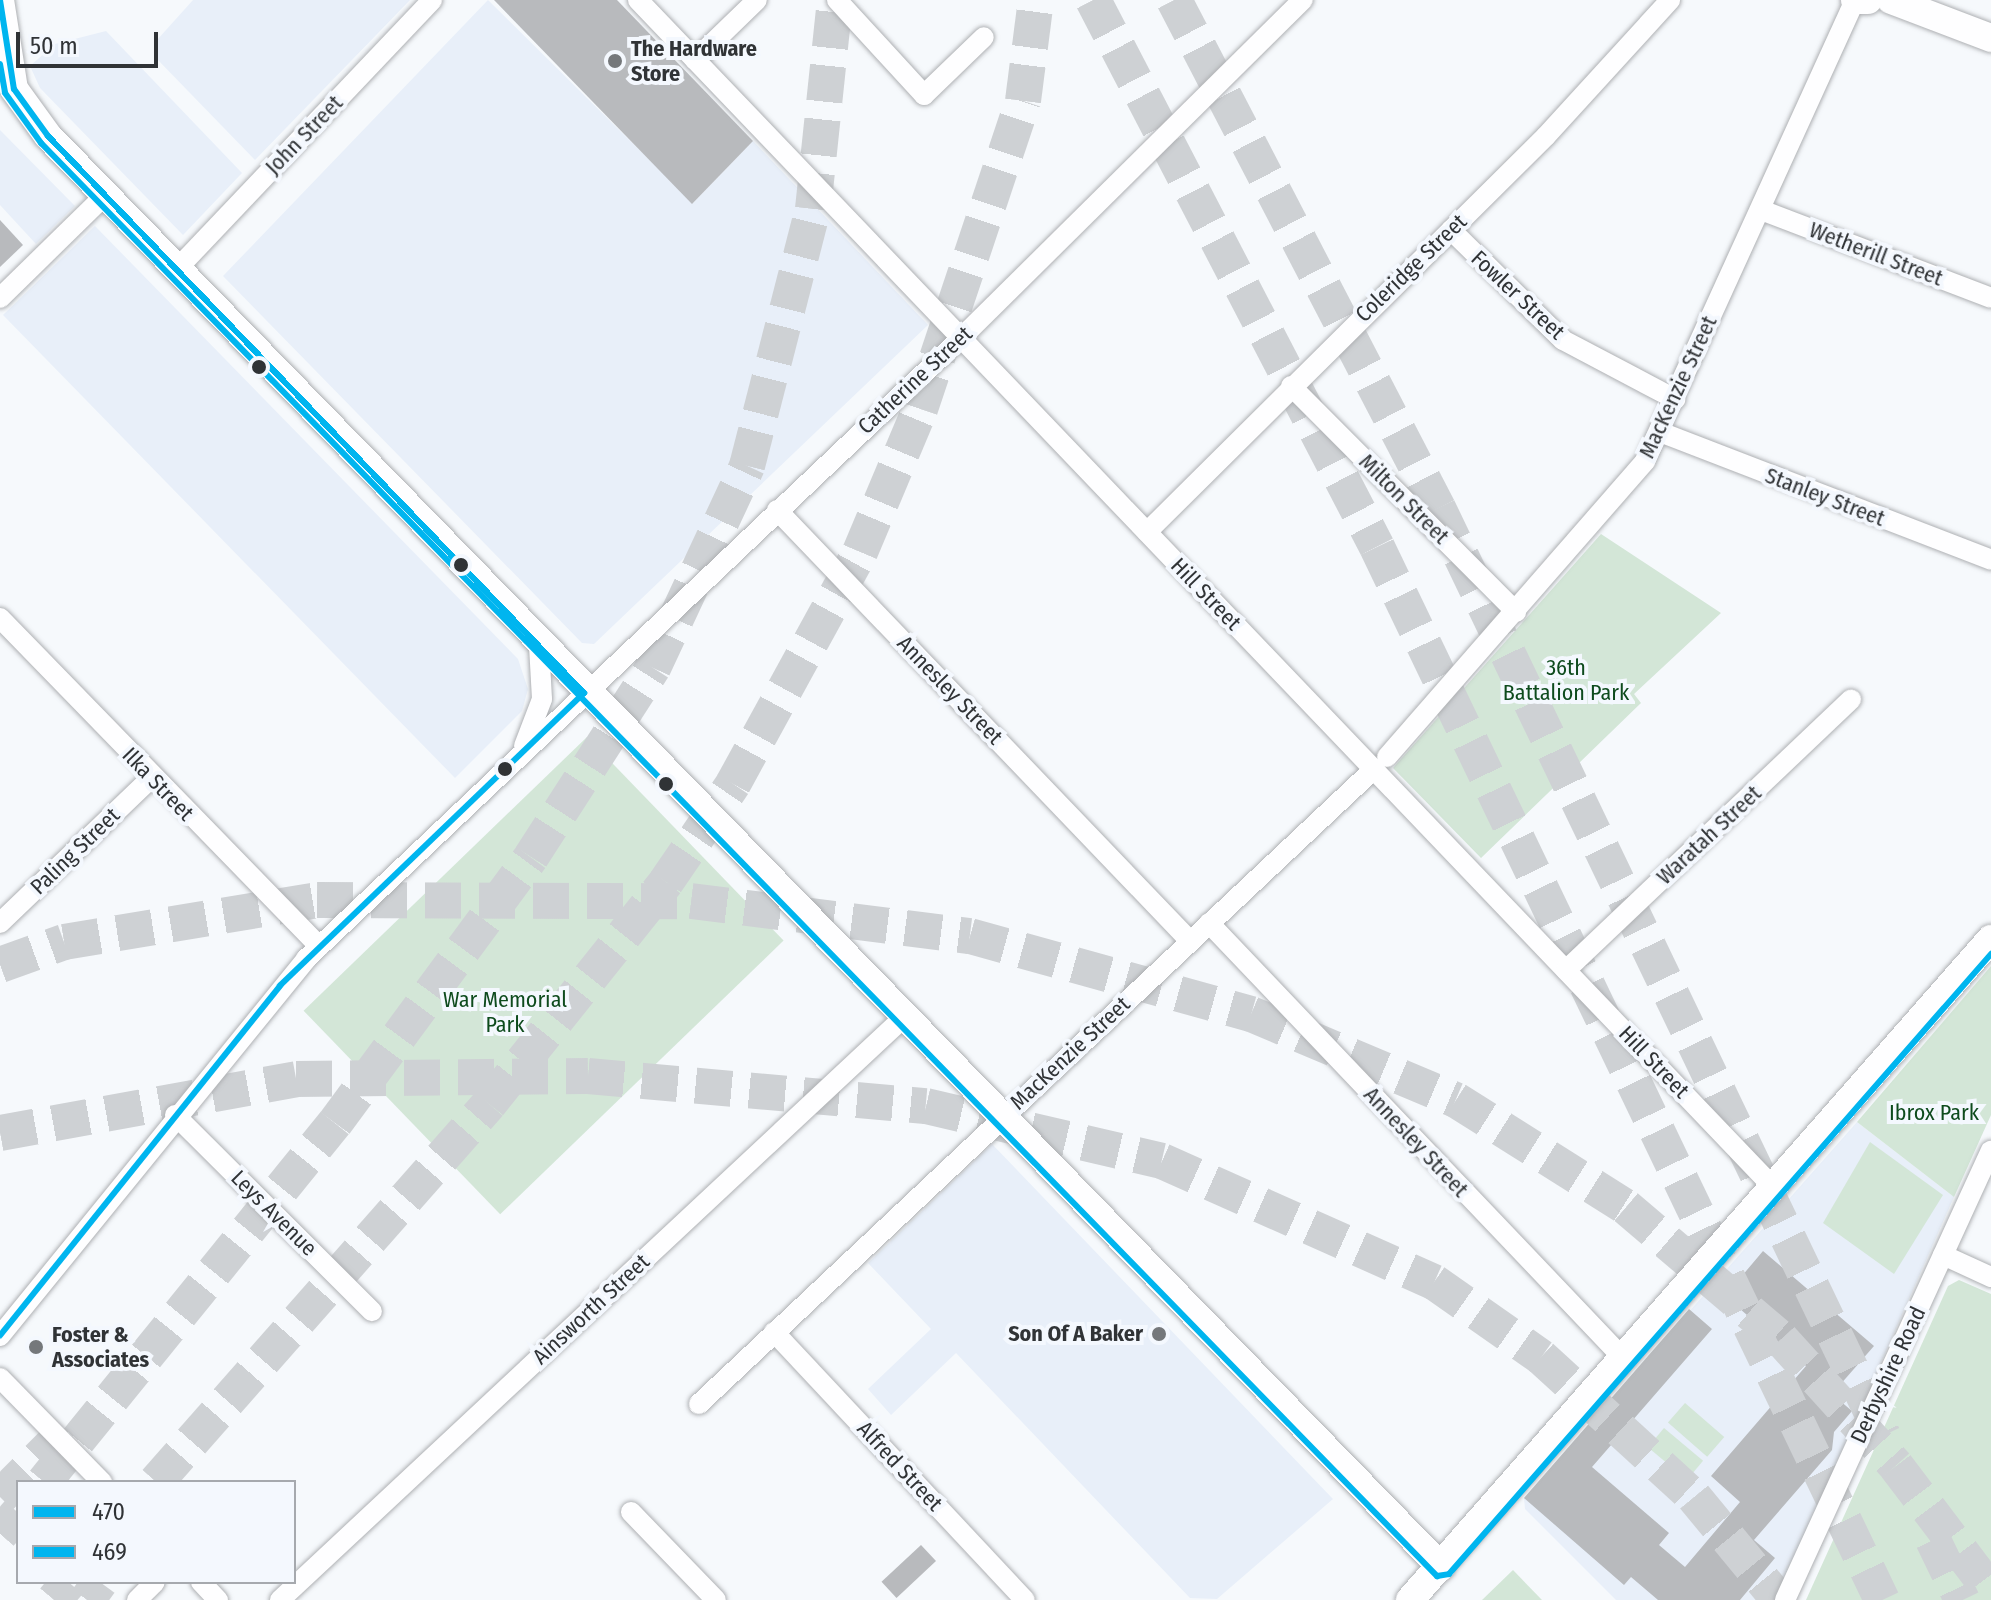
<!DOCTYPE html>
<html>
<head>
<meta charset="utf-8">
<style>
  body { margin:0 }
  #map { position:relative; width:1991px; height:1600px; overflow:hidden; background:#f6f9fc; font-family:"Fira Sans Condensed",sans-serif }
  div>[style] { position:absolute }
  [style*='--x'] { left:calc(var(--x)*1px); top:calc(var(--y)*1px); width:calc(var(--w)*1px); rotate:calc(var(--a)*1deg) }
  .built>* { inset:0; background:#e8eff9 }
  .green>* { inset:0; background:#d3e6d7; transform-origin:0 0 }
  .building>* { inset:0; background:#b8babd; transform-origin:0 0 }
  .highway-tunnel>* { height:36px; margin-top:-18px; transform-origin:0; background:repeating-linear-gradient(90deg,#ced1d4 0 36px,transparent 0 54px) }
  .roads { filter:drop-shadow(0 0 2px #aeb0b3) drop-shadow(0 0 2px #aeb0b3) }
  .street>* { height:20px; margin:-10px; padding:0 10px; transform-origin:10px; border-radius:10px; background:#fefeff }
  .secondary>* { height:28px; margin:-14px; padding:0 14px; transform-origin:14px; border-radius:14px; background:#fefeff }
  .bus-1>* { height:6px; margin:-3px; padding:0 3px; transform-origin:3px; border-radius:3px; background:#00b5ef }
  .bus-2>* { height:6px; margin:-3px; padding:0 3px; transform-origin:3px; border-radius:3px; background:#00b5ef }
  .dots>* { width:22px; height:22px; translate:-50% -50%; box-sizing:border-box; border:4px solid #f4f8fe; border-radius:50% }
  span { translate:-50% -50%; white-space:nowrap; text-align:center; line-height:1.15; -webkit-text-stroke:8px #f4f8fe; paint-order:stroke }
  .poi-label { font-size:22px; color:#303336; font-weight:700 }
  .left { translate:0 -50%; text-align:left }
  .right { translate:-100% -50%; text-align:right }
  .street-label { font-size:22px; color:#303336 }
  .park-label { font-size:22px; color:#0e4b1d }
  .legend { position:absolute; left:16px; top:1480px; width:280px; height:104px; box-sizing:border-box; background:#f4f8fe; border:2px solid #a6a9ae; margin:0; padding:10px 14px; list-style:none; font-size:24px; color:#303336 }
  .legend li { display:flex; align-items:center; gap:16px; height:40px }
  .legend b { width:40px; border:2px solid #a6a9ae }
  .scale { position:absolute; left:16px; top:32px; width:142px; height:36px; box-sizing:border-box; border:4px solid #303336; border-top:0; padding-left:10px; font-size:24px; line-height:28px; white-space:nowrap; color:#303336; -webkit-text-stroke:6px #f4f8fe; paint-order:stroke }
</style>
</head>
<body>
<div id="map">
  <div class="built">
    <i style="clip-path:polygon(193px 0,410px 0,255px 160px,156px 58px,157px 40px)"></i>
    <i style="clip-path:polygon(488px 0,693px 203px,753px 141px,928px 325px,594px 644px,582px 643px,223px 276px)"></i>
    <i style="clip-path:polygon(106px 31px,242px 173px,183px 235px,40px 88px,30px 66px,55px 44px)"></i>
    <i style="clip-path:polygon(0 130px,75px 206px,36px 244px,0 205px)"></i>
    <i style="clip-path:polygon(95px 226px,518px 659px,528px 689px,522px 711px,455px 778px,3px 315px)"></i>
    <i style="clip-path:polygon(1857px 1122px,1954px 1197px,1776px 1600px,1616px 1600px,1525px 1509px,1524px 1498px)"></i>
    <i style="clip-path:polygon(992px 1144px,1333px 1499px,1217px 1599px,1190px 1598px,956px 1353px,891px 1415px,868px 1389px,931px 1329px,868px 1263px)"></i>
  </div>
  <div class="green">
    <i style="clip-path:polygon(1601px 534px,1721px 613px,1634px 694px,1641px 703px,1481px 858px,1393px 768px)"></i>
    <i style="left:587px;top:737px;width:283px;height:394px;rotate:46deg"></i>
    <i style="clip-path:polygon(1991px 966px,1991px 1115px,1954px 1197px,1857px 1122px)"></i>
    <i style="clip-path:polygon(1870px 1142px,1943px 1195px,1894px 1274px,1823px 1223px)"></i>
    <i style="clip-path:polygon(1959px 1280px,1991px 1294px,1991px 1600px,1806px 1600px,1948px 1286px)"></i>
    <i style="left:1685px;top:1403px;width:52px;height:26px;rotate:41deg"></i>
    <i style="left:1664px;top:1428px;width:51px;height:25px;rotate:40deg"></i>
    <i style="clip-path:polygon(1513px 1570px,1542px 1600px,1482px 1600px)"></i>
  </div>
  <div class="building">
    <i style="clip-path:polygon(494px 0,617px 0,753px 141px,692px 204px)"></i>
    <i style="clip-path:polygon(0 220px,23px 245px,0 267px)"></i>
    <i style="clip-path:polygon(1763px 1251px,1874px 1346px,1832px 1394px,1852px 1411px,1834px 1432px,1832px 1450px,1754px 1540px,1775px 1558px,1740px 1600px,1658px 1600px,1631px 1577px,1624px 1585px,1524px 1498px,1689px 1309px,1712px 1329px,1592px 1467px,1669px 1533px,1659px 1545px,1685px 1567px,1740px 1502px,1711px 1476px,1806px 1366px,1725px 1296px)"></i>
    <i style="left:921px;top:1545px;width:22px;height:54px;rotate:47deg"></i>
  </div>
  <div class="highway-tunnel">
    <i style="--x:1093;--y:0;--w:616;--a:62.56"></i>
    <i style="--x:1377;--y:547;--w:1168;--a:64.38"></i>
    <i style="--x:1174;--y:0;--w:573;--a:62.54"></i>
    <i style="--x:1438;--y:508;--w:1029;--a:64.38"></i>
    <i style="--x:0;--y:965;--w:68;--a:-19.8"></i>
    <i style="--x:64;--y:942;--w:256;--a:-9.4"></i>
    <i style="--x:317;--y:900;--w:374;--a:0.2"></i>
    <i style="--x:691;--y:901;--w:281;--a:7.2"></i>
    <i style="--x:970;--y:936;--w:292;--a:15.5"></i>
    <i style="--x:1251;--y:1014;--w:222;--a:22.8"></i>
    <i style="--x:1456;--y:1100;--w:201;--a:32.2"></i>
    <i style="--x:1626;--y:1207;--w:204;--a:40.4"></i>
    <i style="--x:1781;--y:1339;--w:171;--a:47.8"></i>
    <i style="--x:1896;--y:1466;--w:157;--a:52.8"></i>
    <i style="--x:0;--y:1133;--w:301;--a:-10.3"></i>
    <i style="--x:296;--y:1079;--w:292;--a:-0.6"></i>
    <i style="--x:588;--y:1076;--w:339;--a:5.1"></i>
    <i style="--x:926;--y:1106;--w:242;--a:13.1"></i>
    <i style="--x:1162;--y:1161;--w:298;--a:24"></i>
    <i style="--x:1434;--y:1282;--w:131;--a:35"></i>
    <i style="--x:1541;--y:1357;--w:207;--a:42.5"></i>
    <i style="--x:1694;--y:1497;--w:134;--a:50.5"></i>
    <i style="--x:44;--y:1482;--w:462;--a:-51"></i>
    <i style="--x:335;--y:1123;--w:330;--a:-53.6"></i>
    <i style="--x:531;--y:857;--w:225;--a:-57.2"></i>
    <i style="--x:653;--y:668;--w:223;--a:-65"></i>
    <i style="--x:747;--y:466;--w:265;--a:-75.6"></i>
    <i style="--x:813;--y:209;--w:210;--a:-84"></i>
    <i style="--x:156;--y:1482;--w:504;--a:-48.62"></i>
    <i style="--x:489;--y:1104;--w:284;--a:-51.4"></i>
    <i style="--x:666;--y:882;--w:119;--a:-55.6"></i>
    <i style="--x:733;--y:784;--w:264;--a:-61.3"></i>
    <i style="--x:860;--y:552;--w:155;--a:-67.2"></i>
    <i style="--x:920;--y:409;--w:325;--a:-71.5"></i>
    <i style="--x:1023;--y:101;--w:102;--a:-82.7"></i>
    <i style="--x:0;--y:1497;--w:78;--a:-45"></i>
    <i style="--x:0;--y:1534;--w:28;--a:-49"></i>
    <i style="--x:1933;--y:1540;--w:67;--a:64.2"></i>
    <i style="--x:54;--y:1600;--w:23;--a:-50"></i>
    <i style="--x:87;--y:1600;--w:22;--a:-54"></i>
  </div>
  <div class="roads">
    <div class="street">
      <i style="--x:638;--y:0;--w:1642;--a:46.28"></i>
      <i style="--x:837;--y:0;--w:129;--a:47.5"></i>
      <i style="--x:924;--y:95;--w:83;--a:-44"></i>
      <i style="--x:695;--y:60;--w:86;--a:-44.1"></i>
      <i style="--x:1761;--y:210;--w:246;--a:20.9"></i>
      <i style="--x:1451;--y:230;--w:157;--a:44.5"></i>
      <i style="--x:1563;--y:340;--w:127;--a:27.8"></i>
      <i style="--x:176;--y:270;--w:372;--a:-46.5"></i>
      <i style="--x:0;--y:298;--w:146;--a:-44.4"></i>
      <i style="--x:1291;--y:386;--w:319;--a:45.1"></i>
      <i style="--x:1660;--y:432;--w:355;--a:21.1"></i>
      <i style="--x:777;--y:510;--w:597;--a:46.22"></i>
      <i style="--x:1147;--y:532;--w:562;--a:-44.78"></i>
      <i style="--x:1546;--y:136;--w:184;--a:-47.6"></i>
      <i style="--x:0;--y:618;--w:458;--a:45.8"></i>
      <i style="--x:524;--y:746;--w:50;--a:-69"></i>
      <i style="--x:542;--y:699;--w:53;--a:-93.2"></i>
      <i style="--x:1387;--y:757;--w:393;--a:-48.9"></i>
      <i style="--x:1645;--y:461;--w:507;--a:-65.51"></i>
      <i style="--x:0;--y:923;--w:209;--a:-43.8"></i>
      <i style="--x:1209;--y:923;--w:602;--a:46.41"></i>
      <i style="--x:1566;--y:970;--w:393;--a:-43.5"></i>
      <i style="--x:175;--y:1115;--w:278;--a:44.9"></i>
      <i style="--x:1943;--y:1255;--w:53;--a:24.6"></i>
      <i style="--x:774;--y:1332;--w:367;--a:46.9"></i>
      <i style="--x:0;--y:1336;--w:486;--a:-50.9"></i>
      <i style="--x:306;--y:959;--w:903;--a:-43.47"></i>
      <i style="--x:961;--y:338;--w:481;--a:-44.7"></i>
      <i style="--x:0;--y:1378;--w:146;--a:45.6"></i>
      <i style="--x:699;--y:1404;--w:927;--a:-43.25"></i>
      <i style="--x:631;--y:1512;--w:122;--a:46"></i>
      <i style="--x:201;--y:1582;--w:25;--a:47"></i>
      <i style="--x:137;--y:1600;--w:25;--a:-45"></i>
      <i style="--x:280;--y:1600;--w:851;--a:-43.05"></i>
      <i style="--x:1785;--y:1600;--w:494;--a:-65.4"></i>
    </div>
    <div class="secondary">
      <i style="--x:0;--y:0;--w:90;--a:81.1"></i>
      <i style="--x:14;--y:89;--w:58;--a:54.1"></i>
      <i style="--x:48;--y:136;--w:1997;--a:45.77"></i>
      <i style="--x:1855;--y:0;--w:13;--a:0"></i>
      <i style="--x:1891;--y:0;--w:107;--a:20.8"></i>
      <i style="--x:1410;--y:1600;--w:880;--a:-48.69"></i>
    </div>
  </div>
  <div class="bus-1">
    <i style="--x:0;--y:0;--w:90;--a:81.1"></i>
    <i style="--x:14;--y:89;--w:58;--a:54.1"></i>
    <i style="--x:48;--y:136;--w:773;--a:46.1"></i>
    <i style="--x:584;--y:693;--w:422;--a:136.1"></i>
    <i style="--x:280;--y:986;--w:448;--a:128.7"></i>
  </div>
  <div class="bus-2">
    <i style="--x:0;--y:64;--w:29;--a:80"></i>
    <i style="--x:5;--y:93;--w:62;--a:54.2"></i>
    <i style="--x:41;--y:143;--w:2001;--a:45.75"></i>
    <i style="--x:1437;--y:1576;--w:12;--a:-9"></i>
    <i style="--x:1449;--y:1574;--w:824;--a:-48.84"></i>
  </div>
  <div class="dots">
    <i style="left:615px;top:61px;background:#75787b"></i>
    <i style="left:259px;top:367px;background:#303336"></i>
    <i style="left:461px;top:565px;background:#303336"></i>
    <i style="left:505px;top:769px;background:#303336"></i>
    <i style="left:666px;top:784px;background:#303336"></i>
    <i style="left:1159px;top:1334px;background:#75787b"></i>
    <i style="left:36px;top:1347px;background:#75787b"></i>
  </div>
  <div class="poi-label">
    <span class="left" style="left:631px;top:61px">The Hardware<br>Store</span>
    <span class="left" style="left:52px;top:1347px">Foster &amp;<br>Associates</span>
    <span class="right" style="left:1143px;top:1334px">Son Of A Baker</span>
  </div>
  <div class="street-label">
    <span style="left:304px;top:135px;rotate:-46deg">John Street</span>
    <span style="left:1876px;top:254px;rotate:21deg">Wetherill Street</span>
    <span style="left:1411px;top:268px;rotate:-44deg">Coleridge Street</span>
    <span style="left:1518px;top:295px;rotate:43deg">Fowler Street</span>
    <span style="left:915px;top:380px;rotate:-43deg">Catherine Street</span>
    <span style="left:1678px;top:387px;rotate:-65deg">MacKenzie Street</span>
    <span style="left:1825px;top:497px;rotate:21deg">Stanley Street</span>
    <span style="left:1404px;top:499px;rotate:45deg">Milton Street</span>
    <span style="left:1206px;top:594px;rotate:46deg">Hill Street</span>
    <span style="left:950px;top:690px;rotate:46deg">Annesley Street</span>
    <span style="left:158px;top:784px;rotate:46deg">Ilka Street</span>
    <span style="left:1709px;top:835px;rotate:-43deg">Waratah Street</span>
    <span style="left:75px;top:851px;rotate:-44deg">Paling Street</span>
    <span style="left:1070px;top:1053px;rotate:-43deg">MacKenzie Street</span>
    <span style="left:1654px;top:1062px;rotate:46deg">Hill Street</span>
    <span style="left:1416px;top:1142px;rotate:47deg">Annesley Street</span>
    <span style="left:274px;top:1213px;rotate:45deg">Leys Avenue</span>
    <span style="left:591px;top:1309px;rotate:-43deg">Ainsworth Street</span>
    <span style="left:1888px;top:1375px;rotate:-65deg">Derbyshire Road</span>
    <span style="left:900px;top:1466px;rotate:47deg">Alfred Street</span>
  </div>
  <div class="park-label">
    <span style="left:1566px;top:680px">36th<br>Battalion Park</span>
    <span style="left:505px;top:1012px">War Memorial<br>Park</span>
    <span style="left:1934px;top:1113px">Ibrox Park</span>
  </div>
  <ul class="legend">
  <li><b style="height:10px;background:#00b5ef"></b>470</li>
  <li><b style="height:10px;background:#00b5ef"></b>469</li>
  </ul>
  <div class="scale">50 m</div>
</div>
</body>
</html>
